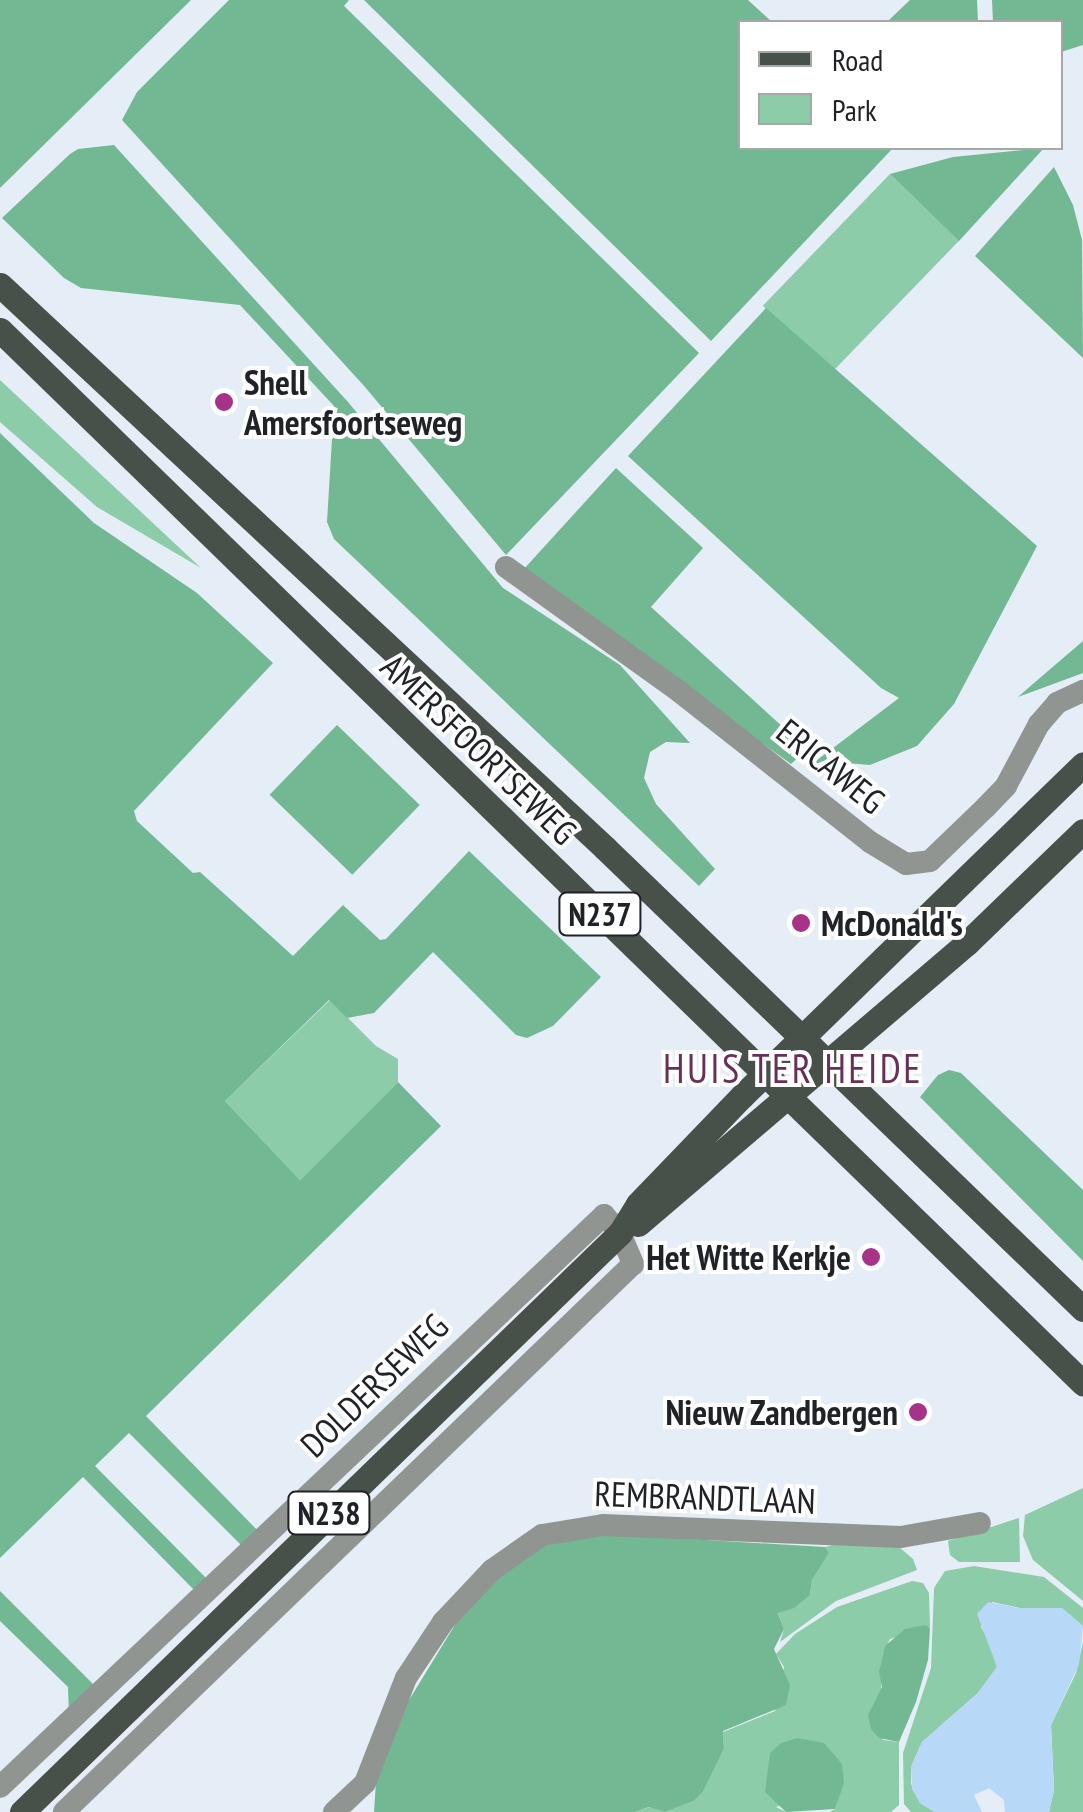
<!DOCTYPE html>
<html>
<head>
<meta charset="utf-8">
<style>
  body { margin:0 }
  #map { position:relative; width:1083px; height:1812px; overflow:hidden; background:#e5edf7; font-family:"PT Sans Narrow",sans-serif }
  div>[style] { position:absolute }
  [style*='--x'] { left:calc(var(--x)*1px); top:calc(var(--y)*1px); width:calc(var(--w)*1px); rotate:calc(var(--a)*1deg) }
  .green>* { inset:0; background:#8ccca8; transform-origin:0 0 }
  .forest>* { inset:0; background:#72b892; transform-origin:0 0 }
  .water>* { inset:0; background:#b7d9f7 }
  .minor>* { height:22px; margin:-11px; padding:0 11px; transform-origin:11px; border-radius:11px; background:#919592 }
  .primary>* { height:25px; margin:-12.5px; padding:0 12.5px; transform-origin:12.5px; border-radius:12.5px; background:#48504a }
  .dots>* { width:28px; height:28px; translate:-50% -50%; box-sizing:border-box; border:5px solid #fff; border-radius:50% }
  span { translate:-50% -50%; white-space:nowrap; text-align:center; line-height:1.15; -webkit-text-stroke:8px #fff; paint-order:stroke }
  .shield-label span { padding:2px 8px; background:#fff; border:2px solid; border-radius:8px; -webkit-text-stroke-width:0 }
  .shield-label { font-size:32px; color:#1f2226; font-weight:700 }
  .poi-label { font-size:35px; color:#1f2226; font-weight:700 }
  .left { translate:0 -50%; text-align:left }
  .right { translate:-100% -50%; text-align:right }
  .street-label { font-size:35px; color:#1f2226 }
  .quarter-label { font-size:40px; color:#692f57; letter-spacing:2.5px }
  .legend { position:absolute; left:738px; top:20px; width:325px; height:130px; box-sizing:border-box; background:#fff; border:2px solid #a5a7a8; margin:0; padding:12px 18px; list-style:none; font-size:30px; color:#1f2226 }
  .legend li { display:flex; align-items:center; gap:20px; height:50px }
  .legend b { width:50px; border:2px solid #a5a7a8 }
</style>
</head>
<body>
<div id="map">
  <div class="green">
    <i style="left:890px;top:174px;width:96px;height:183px;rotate:44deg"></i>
    <i style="clip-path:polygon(0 380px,201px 568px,97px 507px,0 422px)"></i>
    <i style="clip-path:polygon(330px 1000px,376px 1046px,398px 1059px,398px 1082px,300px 1180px,225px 1101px)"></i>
    <i style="clip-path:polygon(1083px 1488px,1083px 1601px,1033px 1560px,1023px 1536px,1025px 1515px)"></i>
    <i style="clip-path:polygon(1019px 1518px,1020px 1562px,959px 1562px,950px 1555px,948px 1541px)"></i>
    <i style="clip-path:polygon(833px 1545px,898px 1546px,913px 1559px,917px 1570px,836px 1601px,780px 1642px,784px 1629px,778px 1612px,810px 1595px,812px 1580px,829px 1553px,825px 1547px)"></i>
    <i style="clip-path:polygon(974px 1566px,1044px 1577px,1083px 1608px,1083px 1626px,1062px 1608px,1020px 1608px,992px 1602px,981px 1627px,993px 1648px,997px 1667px,978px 1693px,922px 1742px,911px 1767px,911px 1784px,920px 1803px,935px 1812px,911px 1812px,904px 1804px,903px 1753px,931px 1668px,934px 1588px,945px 1571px)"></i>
    <i style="clip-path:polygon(912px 1581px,923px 1583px,929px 1593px,930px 1627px,890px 1639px,883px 1654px,881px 1691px,872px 1707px,883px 1740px,899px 1742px,899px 1805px,891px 1812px,830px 1812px,835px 1809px,843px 1783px,776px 1807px,786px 1812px,635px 1812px,650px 1807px,665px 1812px,694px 1801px,703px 1792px,724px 1749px,723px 1732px,775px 1711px,784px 1667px,776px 1654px,795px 1634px,837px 1607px)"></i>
    <i style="clip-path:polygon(1083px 1642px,1083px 1812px,1049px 1812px,1054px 1790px,1051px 1725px,1076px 1673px)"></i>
  </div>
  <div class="forest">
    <i style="clip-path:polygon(0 0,191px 0,0 188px)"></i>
    <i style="clip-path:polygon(229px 0,349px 0,344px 6px,699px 353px,506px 555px,365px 387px,122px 120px,137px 92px)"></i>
    <i style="clip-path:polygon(364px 0,748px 0,772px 22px,740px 22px,740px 148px,893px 148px,711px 341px)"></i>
    <i style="clip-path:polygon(910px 0,977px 0,978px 22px,887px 22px)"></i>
    <i style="clip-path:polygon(992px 0,1083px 0,1083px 45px,1061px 52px,1060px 22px,993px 22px)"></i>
    <i style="clip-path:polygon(114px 145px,348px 402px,503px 588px,620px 665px,690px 743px,666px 742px,650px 752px,644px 778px,656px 804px,715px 869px,699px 886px,334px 539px,327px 522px,334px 406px,240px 305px,81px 288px,64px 278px,2px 218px,70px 154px,78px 149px)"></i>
    <i style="clip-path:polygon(1044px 148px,959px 241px,890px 174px,953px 157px)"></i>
    <i style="clip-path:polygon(1054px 167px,1073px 205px,1082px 240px,1083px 358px,975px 256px)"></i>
    <i style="clip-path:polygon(766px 308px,1037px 546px,954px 704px,917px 746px,870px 765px,823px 761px,808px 767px,899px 698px,881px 688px,628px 456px)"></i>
    <i style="clip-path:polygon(0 433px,94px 523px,197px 593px,273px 663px,134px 811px,137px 821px,193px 873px,200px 872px,293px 956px,343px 905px,380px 940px,386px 939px,469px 851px,601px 977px,553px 1026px,527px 1038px,516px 1035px,433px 952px,374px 1013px,347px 1018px,329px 1000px,225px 1101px,300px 1180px,398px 1082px,441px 1126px,146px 1416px,260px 1533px,244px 1548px,129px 1433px,95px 1466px,209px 1581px,197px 1593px,83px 1477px,0 1558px)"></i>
    <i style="clip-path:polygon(616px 468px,703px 548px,651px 607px,807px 749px,791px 764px,523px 570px)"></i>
    <i style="clip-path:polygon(1083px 641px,1083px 673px,1018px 697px,1034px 683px)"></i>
    <i style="left:337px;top:725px;width:115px;height:97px;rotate:44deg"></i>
    <i style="clip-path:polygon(949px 1070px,961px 1073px,1083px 1190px,1083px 1261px,920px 1097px,938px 1075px)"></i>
    <i style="clip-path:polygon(622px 1535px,825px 1547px,829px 1553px,812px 1580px,810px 1595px,794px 1608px,778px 1613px,784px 1629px,774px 1649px,790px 1685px,786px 1705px,723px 1731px,724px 1749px,703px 1792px,694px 1801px,665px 1812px,649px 1807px,635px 1812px,374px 1812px,376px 1782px,406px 1705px,461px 1615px,496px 1578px,537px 1548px,573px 1537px)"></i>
    <i style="clip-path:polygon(0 1591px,98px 1689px,69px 1716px,68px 1687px,0 1621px)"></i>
    <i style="clip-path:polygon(925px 1625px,930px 1628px,928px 1660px,916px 1702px,899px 1742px,879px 1738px,871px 1729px,868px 1715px,882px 1687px,879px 1672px,885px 1646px,905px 1629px)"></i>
    <i style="clip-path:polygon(797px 1738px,824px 1743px,842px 1764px,844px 1783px,835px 1809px,786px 1812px,765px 1792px,770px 1753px,781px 1743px)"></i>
  </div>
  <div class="water">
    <i style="clip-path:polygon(988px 1602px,1020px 1608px,1062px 1608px,1083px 1626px,1079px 1664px,1051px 1725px,1054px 1791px,1049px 1812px,1005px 1812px,1004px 1800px,989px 1788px,974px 1795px,982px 1812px,935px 1812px,920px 1803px,912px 1789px,911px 1767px,922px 1742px,978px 1693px,997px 1667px,977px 1614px)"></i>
  </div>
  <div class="minor">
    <i style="--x:506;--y:567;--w:214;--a:35.7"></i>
    <i style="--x:680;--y:692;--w:242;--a:38.3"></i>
    <i style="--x:870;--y:842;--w:42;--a:31.4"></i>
    <i style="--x:906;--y:864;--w:24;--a:-7"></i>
    <i style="--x:930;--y:861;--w:78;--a:-44"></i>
    <i style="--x:986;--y:807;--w:29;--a:-46"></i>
    <i style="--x:1006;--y:786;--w:70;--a:-62"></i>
    <i style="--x:1039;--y:724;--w:28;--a:-49"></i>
    <i style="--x:1057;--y:703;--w:29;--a:-25"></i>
    <i style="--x:0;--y:1787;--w:832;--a:-43.44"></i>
    <i style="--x:604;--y:1215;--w:24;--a:48"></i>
    <i style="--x:620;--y:1233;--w:34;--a:67"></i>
    <i style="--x:633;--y:1264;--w:790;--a:136.08"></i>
    <i style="--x:334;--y:1812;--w:42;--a:-43.1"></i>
    <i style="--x:365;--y:1783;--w:113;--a:-68.7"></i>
    <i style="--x:406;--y:1678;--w:67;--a:-56.5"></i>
    <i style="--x:443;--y:1622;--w:71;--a:-46.7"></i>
    <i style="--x:492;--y:1570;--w:61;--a:-35"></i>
    <i style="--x:542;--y:1535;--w:62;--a:-9.3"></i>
    <i style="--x:603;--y:1525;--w:298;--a:2.3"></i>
    <i style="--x:901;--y:1537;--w:80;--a:-10"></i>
  </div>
  <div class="primary">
    <i style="--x:0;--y:285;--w:826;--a:42.94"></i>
    <i style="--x:605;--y:848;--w:664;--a:43.96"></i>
    <i style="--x:0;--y:330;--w:1511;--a:44.2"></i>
    <i style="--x:638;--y:1224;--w:433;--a:-40.5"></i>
    <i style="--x:967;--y:943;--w:161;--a:-44"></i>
    <i style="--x:22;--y:1812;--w:832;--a:-44.08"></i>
    <i style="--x:620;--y:1233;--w:34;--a:-58"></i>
    <i style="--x:638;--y:1204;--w:150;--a:-46.1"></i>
    <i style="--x:742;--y:1096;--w:476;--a:-44.2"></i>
  </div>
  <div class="dots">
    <i style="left:224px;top:402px;background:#a93289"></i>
    <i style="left:801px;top:923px;background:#a93289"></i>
    <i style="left:871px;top:1257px;background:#a93289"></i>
    <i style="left:918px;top:1412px;background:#a93289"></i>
  </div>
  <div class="shield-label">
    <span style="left:600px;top:914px">N237</span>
    <span style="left:329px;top:1513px">N238</span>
  </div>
  <div class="poi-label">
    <span class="left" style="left:244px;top:402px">Shell<br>Amersfoortseweg</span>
    <span class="left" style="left:821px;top:923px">McDonald's</span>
    <span class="right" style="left:851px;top:1257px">Het Witte Kerkje</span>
    <span class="right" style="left:898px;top:1412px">Nieuw Zandbergen</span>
  </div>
  <div class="street-label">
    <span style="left:479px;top:749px;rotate:44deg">AMERSFOORTSEWEG</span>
    <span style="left:831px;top:766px;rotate:39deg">ERICAWEG</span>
    <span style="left:374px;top:1385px;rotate:-44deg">DOLDERSEWEG</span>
    <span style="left:705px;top:1497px;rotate:2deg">REMBRANDTLAAN</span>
  </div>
  <div class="quarter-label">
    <span style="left:793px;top:1068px">HUIS TER HEIDE</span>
  </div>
  <ul class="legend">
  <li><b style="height:12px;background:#48504a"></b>Road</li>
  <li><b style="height:28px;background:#8ccca8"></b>Park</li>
  </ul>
</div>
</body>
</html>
